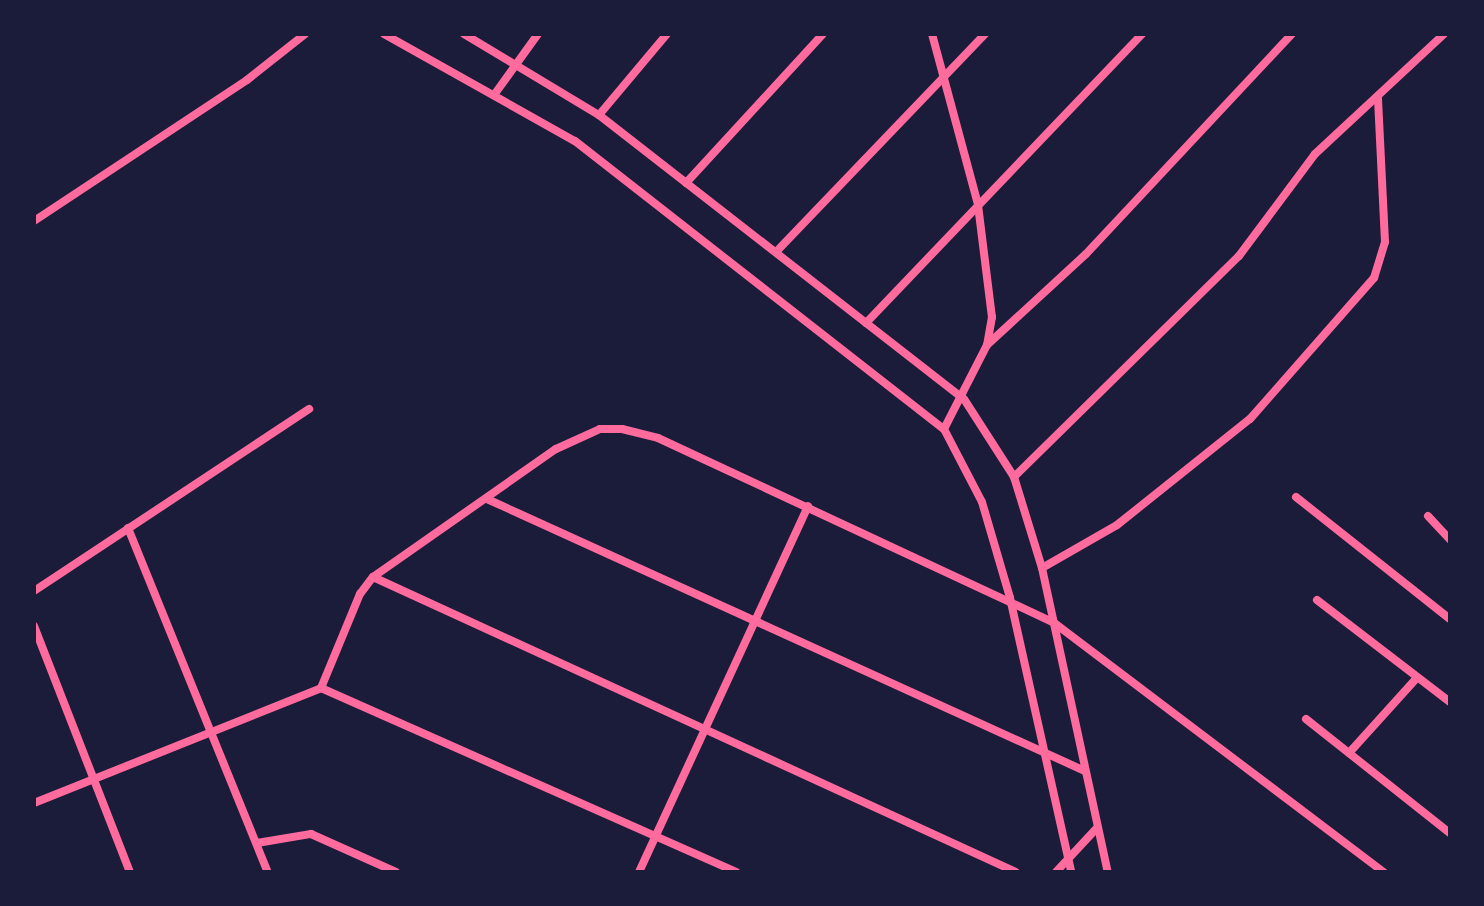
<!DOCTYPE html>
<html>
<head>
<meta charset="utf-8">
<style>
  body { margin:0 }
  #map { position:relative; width:1484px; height:906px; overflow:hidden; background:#1b1b3a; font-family:"Roboto Condensed",sans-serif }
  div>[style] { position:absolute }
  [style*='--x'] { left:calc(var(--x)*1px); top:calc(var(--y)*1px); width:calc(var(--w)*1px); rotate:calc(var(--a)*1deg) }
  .minor>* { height:8px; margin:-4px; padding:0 4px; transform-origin:4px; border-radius:4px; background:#ff6b9d }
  span { translate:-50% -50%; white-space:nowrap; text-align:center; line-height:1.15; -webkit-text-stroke:6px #1b1b3a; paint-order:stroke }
  .frame { position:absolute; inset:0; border:36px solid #1b1b3a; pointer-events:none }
</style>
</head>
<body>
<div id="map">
  <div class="minor">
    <i style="--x:384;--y:34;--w:219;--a:29.3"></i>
    <i style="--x:575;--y:141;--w:468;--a:38"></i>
    <i style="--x:944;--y:429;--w:82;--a:62.5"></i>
    <i style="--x:982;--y:502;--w:100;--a:73.7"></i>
    <i style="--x:1010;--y:598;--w:281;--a:77.4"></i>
    <i style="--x:464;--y:34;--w:157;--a:31"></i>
    <i style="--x:599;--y:115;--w:462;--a:37.9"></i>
    <i style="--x:964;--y:399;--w:93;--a:57.3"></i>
    <i style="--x:1014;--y:477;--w:95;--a:72.9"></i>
    <i style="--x:1042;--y:568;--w:311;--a:77.8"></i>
    <i style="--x:932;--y:34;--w:177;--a:74.9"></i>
    <i style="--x:978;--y:205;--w:113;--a:82.9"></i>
    <i style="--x:992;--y:317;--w:28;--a:100"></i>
    <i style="--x:987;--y:345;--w:94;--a:117.1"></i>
    <i style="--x:494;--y:95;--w:75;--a:-54.2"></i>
    <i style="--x:599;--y:115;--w:106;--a:-50"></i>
    <i style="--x:686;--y:183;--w:202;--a:-47.4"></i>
    <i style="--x:34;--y:221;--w:255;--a:-33.5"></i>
    <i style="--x:247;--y:80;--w:74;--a:-38.4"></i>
    <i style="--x:776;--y:252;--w:302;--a:-46.2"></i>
    <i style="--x:866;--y:323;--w:400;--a:-46.3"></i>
    <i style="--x:987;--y:345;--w:134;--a:-42.6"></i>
    <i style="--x:1086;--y:254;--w:301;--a:-46.9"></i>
    <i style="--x:1014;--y:477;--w:315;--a:-44.5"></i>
    <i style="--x:1239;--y:256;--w:127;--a:-53.3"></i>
    <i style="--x:1315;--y:154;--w:176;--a:-42.9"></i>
    <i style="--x:1296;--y:497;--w:196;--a:38.4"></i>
    <i style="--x:487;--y:499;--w:657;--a:24.46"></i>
    <i style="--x:1428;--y:516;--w:33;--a:47"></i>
    <i style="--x:128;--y:528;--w:371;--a:67.9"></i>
    <i style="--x:1042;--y:568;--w:86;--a:-29.8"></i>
    <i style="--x:1117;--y:525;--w:170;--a:-38.6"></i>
    <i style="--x:1250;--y:419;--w:188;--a:-48.7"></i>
    <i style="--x:1374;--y:278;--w:38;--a:-73"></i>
    <i style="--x:1385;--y:242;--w:144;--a:-92.8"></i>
    <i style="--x:373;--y:577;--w:707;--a:24.65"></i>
    <i style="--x:34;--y:591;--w:330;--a:-33.5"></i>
    <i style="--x:1317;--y:600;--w:168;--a:37.5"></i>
    <i style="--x:34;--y:626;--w:264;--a:68.7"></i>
    <i style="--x:321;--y:688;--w:454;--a:23.9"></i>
    <i style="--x:1306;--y:719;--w:184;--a:38.4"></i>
    <i style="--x:1349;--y:753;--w:98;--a:-47.9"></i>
    <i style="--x:34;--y:803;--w:309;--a:-21.8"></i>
    <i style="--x:321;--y:688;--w:102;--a:-67.5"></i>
    <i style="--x:360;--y:594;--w:21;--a:-53"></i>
    <i style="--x:373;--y:577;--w:223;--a:-35"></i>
    <i style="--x:556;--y:449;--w:48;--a:-24.4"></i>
    <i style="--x:600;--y:429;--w:22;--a:0"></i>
    <i style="--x:622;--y:429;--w:37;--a:14"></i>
    <i style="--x:658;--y:438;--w:436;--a:25"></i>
    <i style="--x:1053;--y:622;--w:415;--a:37.1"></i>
    <i style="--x:257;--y:843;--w:55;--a:-9.5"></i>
    <i style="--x:311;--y:834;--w:93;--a:24.1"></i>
    <i style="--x:639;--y:872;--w:403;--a:-65.2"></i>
    <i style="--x:1056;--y:872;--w:59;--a:-47.1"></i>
  </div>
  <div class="frame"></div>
</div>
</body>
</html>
